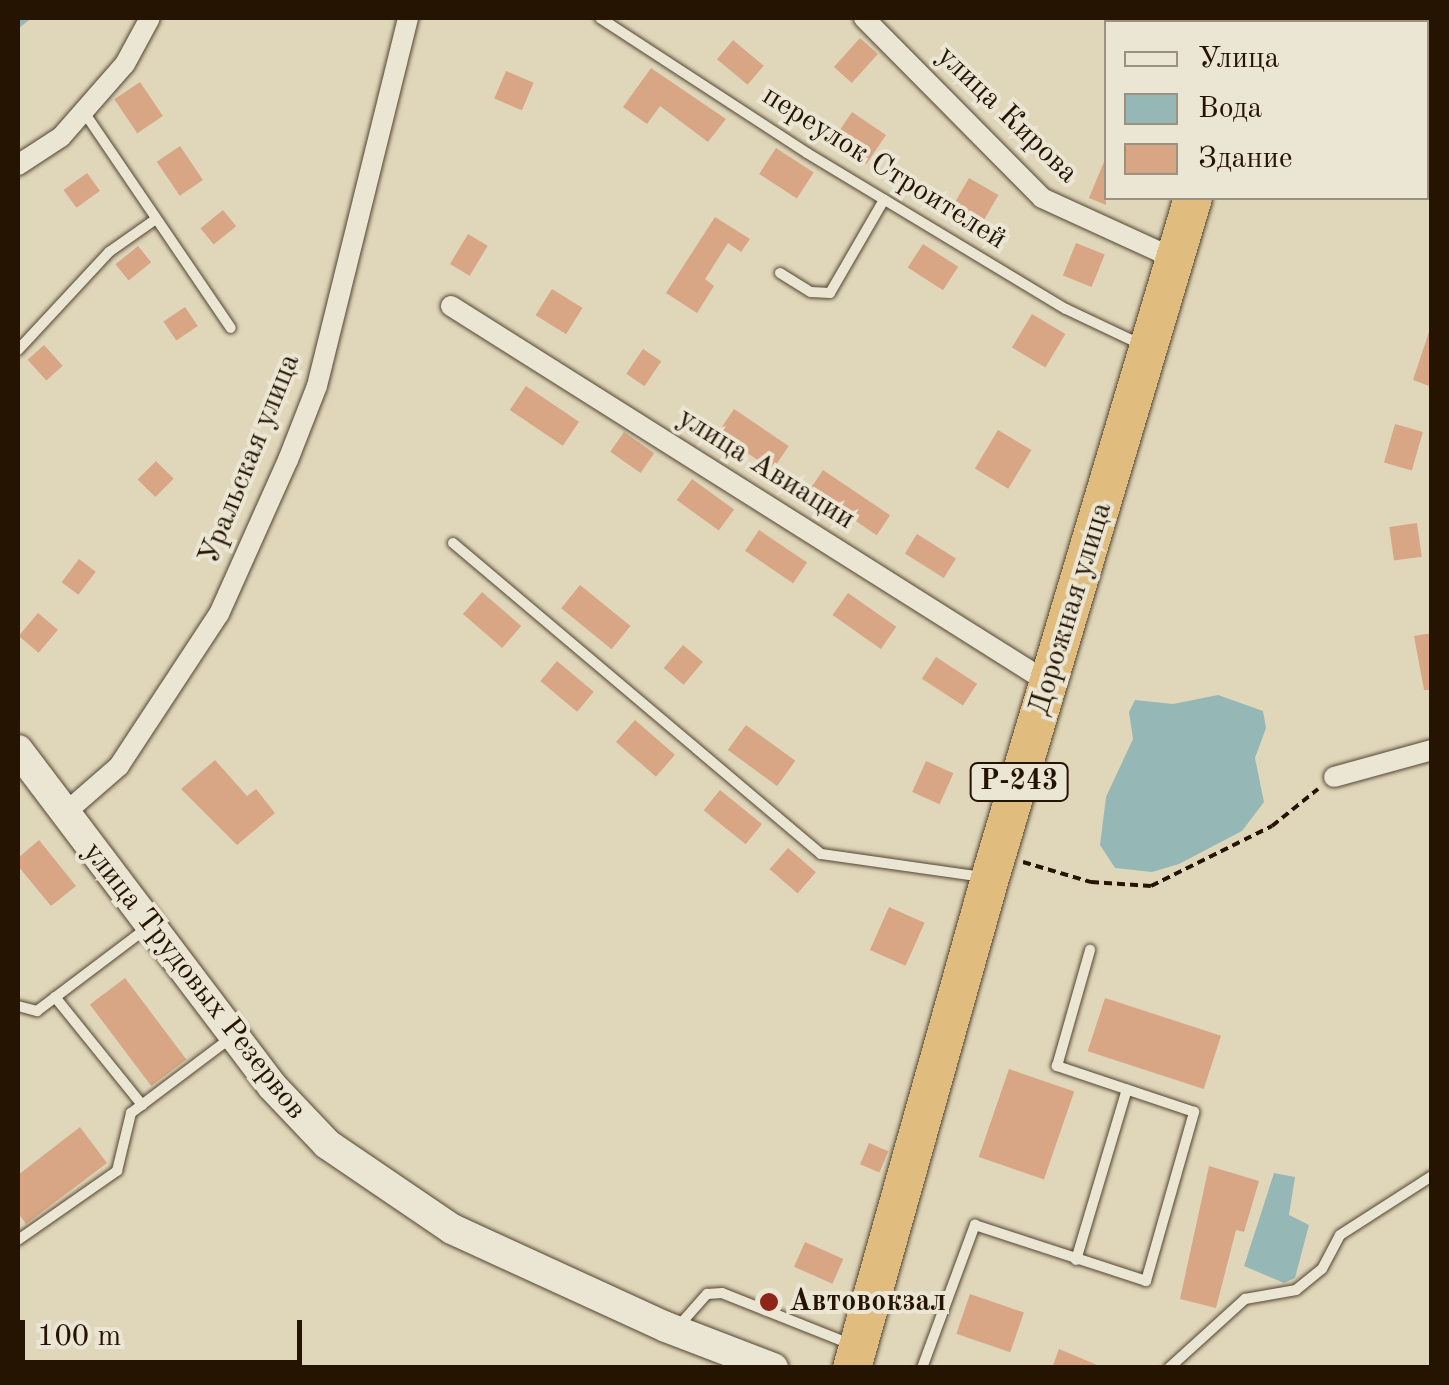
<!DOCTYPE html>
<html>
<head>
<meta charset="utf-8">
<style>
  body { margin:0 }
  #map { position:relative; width:1449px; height:1385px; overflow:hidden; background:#e0d7bb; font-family:"Old Standard TT",serif }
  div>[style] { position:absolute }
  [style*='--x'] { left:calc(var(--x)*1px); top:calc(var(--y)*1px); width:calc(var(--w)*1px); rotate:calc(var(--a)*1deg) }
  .water>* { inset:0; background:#95b8b6 }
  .stream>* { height:6px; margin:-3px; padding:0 3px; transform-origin:3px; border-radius:3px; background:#95b8b6 }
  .building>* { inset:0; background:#d8a684; transform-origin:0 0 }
  .path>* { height:4px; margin-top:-2px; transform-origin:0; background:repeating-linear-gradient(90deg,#251401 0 8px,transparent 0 13px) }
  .roads { filter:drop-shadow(0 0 2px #544530) drop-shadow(0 0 2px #544530) }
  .lane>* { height:10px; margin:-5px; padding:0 5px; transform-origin:5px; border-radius:5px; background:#ebe5d3 }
  .street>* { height:20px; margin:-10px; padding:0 10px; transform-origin:10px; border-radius:10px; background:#ebe5d3 }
  .secondary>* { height:30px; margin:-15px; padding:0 15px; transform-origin:15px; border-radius:15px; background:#ebe5d3 }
  .highway>* { height:38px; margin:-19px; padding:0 19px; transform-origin:19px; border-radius:19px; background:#e0bc7e }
  .dots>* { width:28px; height:28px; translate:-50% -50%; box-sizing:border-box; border:5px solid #ebe5d3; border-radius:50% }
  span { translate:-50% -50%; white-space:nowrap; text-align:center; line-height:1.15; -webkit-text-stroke:8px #ebe5d3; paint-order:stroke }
  .shield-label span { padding:2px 8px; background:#ebe5d3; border:2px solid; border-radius:8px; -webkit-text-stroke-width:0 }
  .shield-label { font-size:28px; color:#251401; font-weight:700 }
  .street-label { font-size:30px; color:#251401 }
  .poi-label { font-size:30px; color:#251401; font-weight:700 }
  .left { translate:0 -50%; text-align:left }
  .frame { position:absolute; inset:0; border:20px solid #251401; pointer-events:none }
  .legend { position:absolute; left:1104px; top:20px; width:325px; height:180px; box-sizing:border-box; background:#ebe5d3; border:2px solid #9c917f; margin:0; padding:12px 18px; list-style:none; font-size:30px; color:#251401 }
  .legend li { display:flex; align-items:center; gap:20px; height:50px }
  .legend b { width:50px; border:2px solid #9c917f }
  .scale { position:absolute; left:20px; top:1320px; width:282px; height:45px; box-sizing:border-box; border:5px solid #251401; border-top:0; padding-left:12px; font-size:30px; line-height:35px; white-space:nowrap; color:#251401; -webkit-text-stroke:8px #ebe5d3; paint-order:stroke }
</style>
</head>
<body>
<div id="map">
  <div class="water">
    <i style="clip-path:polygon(1218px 695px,1263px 711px,1266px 728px,1255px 758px,1264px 802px,1242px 831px,1179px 864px,1152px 872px,1115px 868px,1100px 845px,1106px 797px,1133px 739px,1129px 712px,1135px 700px,1173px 704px)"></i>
    <i style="clip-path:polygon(1274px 1173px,1295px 1177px,1289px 1215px,1309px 1225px,1295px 1278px,1284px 1283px,1244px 1266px)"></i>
  </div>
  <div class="stream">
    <i style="--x:18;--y:25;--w:11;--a:-38"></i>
  </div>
  <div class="building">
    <i style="left:860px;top:38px;width:24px;height:39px;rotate:42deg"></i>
    <i style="left:733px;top:40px;width:40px;height:25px;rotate:40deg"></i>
    <i style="clip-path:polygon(651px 68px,726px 119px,708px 142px,660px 106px,647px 124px,623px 107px)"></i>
    <i style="left:506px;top:71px;width:30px;height:30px;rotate:23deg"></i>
    <i style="left:140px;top:82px;width:41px;height:31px;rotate:56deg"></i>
    <i style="left:852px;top:112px;width:41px;height:35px;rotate:34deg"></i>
    <i style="left:180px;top:146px;width:41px;height:28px;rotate:56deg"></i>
    <i style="left:776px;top:148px;width:45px;height:31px;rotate:33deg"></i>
    <i style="clip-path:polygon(1106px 157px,1106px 205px,1089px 198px)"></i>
    <i style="left:87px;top:173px;width:22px;height:29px;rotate:54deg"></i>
    <i style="left:969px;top:178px;width:34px;height:33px;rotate:30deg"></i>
    <i style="left:223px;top:210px;width:21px;height:29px;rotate:51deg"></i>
    <i style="clip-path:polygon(715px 217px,750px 239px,741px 252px,728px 243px,705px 279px,714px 286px,697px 313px,666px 293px)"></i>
    <i style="left:468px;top:234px;width:23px;height:35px;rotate:31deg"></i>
    <i style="left:1076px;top:243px;width:31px;height:35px;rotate:22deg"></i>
    <i style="left:923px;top:244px;width:42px;height:28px;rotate:33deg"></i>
    <i style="left:138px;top:246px;width:21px;height:29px;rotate:51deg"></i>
    <i style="left:552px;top:289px;width:36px;height:31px;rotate:32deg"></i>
    <i style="left:185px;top:307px;width:23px;height:26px;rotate:56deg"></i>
    <i style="left:1032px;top:314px;width:39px;height:39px;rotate:31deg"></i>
    <i style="clip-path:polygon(1429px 332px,1432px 333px,1432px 387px,1413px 380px)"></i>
    <i style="left:44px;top:345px;width:28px;height:22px;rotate:48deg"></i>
    <i style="left:643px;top:349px;width:22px;height:30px;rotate:34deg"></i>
    <i style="left:526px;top:386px;width:64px;height:29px;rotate:34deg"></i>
    <i style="left:734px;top:409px;width:66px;height:29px;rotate:34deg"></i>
    <i style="left:1395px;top:424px;width:29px;height:40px;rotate:16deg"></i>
    <i style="left:998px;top:430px;width:39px;height:45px;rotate:31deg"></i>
    <i style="left:624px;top:432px;width:37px;height:24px;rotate:35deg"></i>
    <i style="left:156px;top:461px;width:25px;height:26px;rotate:45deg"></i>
    <i style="left:823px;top:470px;width:81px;height:24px;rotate:34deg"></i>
    <i style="left:692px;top:479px;width:52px;height:26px;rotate:36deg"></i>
    <i style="left:1417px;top:523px;width:34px;height:28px;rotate:82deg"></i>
    <i style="left:759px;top:530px;width:58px;height:25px;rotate:34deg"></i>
    <i style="left:917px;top:534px;width:46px;height:23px;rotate:32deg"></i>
    <i style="left:79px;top:559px;width:21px;height:29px;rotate:37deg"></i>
    <i style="left:580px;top:585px;width:65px;height:30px;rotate:39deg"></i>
    <i style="left:482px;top:592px;width:52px;height:29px;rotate:41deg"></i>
    <i style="left:848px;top:593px;width:59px;height:27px;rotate:35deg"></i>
    <i style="left:38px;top:613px;width:26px;height:30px;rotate:40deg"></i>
    <i style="clip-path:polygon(1432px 633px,1432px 690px,1424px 690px,1414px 636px)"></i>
    <i style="left:683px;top:645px;width:26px;height:30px;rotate:40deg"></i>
    <i style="left:936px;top:657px;width:49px;height:26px;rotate:33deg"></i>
    <i style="left:557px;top:661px;width:48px;height:26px;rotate:40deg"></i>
    <i style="left:635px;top:720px;width:53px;height:29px;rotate:41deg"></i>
    <i style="left:746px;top:725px;width:61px;height:31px;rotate:36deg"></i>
    <i style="clip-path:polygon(215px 760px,247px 796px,256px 789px,275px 813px,237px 845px,181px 789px)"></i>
    <i style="left:926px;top:761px;width:30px;height:34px;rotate:24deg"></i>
    <i style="left:720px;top:790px;width:54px;height:26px;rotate:39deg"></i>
    <i style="clip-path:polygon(39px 840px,76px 886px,51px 906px,18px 866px,18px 858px)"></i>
    <i style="left:788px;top:848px;width:37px;height:28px;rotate:41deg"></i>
    <i style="left:889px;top:907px;width:39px;height:47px;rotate:24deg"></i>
    <i style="left:125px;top:978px;width:102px;height:44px;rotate:53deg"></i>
    <i style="left:1105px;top:998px;width:122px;height:56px;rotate:18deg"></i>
    <i style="left:1009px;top:1069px;width:69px;height:93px;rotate:19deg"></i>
    <i style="clip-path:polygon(80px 1127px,107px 1163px,26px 1224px,18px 1213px,18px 1175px)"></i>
    <i style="left:869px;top:1143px;width:21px;height:23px;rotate:23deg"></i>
    <i style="clip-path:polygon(1209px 1166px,1259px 1181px,1244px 1232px,1236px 1230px,1216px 1308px,1180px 1299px)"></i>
    <i style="left:805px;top:1242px;width:42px;height:27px;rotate:24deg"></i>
    <i style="left:970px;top:1294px;width:57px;height:42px;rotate:19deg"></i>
    <i style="clip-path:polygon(1059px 1349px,1102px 1367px,1102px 1368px,1052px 1368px)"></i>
  </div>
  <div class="path">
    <i style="--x:1023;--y:862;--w:71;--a:16.4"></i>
    <i style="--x:1091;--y:882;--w:60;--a:3.8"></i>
    <i style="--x:1151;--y:886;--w:135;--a:-26.4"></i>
    <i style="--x:1272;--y:826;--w:59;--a:-38.8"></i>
  </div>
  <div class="roads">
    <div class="lane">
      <i style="--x:600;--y:18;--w:247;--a:33.1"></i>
      <i style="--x:807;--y:153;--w:302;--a:31.1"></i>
      <i style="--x:1066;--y:309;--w:84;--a:25.3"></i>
      <i style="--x:84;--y:112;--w:261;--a:55.8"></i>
      <i style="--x:780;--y:273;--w:36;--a:32"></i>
      <i style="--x:811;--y:292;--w:19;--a:3"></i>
      <i style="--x:830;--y:293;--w:108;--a:-59.9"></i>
      <i style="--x:18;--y:350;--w:134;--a:-47.1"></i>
      <i style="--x:109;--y:252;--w:57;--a:-35.1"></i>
      <i style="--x:453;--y:543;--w:482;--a:40.2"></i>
      <i style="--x:821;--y:854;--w:163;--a:8.1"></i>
      <i style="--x:55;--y:997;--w:139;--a:51.1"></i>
      <i style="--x:18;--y:1006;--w:20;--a:15"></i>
      <i style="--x:37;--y:1011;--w:139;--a:-37.1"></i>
      <i style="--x:18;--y:1240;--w:121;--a:-34.9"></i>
      <i style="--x:117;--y:1171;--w:60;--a:-76.4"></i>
      <i style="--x:131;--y:1113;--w:128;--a:-37"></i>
      <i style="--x:1076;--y:1260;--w:178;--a:-73.4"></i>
      <i style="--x:676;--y:1329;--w:47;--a:-48.5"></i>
      <i style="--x:707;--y:1294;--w:15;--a:-4"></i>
      <i style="--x:722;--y:1293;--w:141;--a:21.7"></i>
      <i style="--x:922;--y:1368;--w:153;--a:-69.7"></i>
      <i style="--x:975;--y:1225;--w:180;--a:18.1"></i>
      <i style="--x:1146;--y:1281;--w:176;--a:-74.1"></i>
      <i style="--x:1194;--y:1112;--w:145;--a:-161.4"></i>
      <i style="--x:1057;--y:1066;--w:121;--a:-74.1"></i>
      <i style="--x:1169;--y:1368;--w:103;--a:-42.2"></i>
      <i style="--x:1245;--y:1299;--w:52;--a:-10"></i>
      <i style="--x:1296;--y:1290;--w:33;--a:-39"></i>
      <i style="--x:1322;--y:1269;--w:38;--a:-62"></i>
      <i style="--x:1340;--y:1235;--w:109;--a:-32.7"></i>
    </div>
    <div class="street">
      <i style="--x:864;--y:18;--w:253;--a:45.3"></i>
      <i style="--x:1042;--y:198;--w:146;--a:24.6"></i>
      <i style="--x:1130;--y:18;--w:14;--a:17"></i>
      <i style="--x:1426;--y:107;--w:6;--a:9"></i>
      <i style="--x:18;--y:165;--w:51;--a:-33.1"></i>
      <i style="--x:61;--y:137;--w:97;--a:-48.8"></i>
      <i style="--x:125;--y:64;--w:52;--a:-61.5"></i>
      <i style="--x:451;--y:306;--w:707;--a:32.23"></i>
      <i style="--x:1334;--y:777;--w:102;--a:-15.4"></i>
      <i style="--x:64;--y:814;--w:73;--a:-41.1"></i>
      <i style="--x:119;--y:766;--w:182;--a:-56.7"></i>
      <i style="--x:219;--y:614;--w:169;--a:-65.9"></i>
      <i style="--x:288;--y:460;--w:79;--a:-68.6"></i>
      <i style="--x:317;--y:386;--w:379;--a:-76.1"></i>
    </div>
    <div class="secondary">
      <i style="--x:18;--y:750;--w:421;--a:52.9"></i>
      <i style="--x:272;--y:1086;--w:80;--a:46.5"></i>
      <i style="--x:327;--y:1144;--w:151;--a:34.2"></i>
      <i style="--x:452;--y:1229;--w:235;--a:24.6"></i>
      <i style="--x:666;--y:1327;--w:115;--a:21"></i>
    </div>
    <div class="highway">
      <i style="--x:1245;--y:22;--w:4;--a:-63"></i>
      <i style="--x:852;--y:1368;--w:509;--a:-74.27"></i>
      <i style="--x:990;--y:878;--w:710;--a:-73.38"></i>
    </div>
  </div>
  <div class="dots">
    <i style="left:769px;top:1302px;background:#8f2418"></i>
  </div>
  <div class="shield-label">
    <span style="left:1019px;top:782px">Р-243</span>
  </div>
  <div class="street-label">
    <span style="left:1007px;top:115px;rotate:44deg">улица Кирова</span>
    <span style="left:884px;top:168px;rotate:32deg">переулок Строителей</span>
    <span style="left:250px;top:459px;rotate:-68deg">Уральская улица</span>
    <span style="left:766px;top:469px;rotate:32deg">улица Авиации</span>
    <span style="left:1071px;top:609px;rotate:-73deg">Дорожная улица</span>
    <span style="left:194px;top:981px;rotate:52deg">улица Трудовых Резервов</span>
  </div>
  <div class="poi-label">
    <span class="left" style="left:789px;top:1302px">Автовокзал</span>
  </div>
  <div class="frame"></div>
  <ul class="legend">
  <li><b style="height:12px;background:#ebe5d3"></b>Улица</li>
  <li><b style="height:28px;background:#95b8b6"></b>Вода</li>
  <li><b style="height:28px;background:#d8a684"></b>Здание</li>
  </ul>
  <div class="scale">100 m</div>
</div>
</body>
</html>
